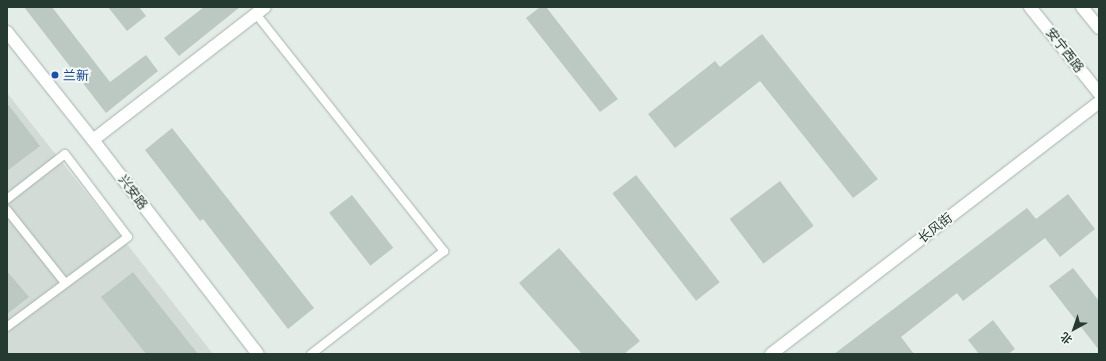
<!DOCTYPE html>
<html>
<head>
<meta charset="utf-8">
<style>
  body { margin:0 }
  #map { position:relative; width:1106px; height:361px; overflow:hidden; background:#e3ece7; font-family:"Noto Sans","Noto Sans SC",sans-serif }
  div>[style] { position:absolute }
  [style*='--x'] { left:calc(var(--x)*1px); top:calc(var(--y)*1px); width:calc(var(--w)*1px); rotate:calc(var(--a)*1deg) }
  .built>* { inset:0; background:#d2dbd6 }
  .building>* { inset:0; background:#bcc9c2; transform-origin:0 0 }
  .roads { filter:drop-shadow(0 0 1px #a6b3ad) drop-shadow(0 0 1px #a6b3ad) }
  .lane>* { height:8px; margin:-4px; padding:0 4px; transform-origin:4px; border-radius:4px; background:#fff }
  .street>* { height:12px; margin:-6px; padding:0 6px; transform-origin:6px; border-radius:6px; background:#fff }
  .secondary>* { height:12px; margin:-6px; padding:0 6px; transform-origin:6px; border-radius:6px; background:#fff }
  .dots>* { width:11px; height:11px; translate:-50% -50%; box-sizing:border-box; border:2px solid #f4f8f5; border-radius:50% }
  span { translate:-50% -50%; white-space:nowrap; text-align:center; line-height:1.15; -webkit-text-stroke:4px #f4f8f5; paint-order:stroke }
  .street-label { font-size:13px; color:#253b32 }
  .transit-label { font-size:13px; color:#164399 }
  .left { translate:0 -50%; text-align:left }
  .frame { position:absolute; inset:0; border:8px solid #253b32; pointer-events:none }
  .north { position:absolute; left:1054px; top:309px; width:40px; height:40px; -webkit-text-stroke:3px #f4f8f5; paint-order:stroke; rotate:220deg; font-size:11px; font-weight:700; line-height:16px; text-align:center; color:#253b32 }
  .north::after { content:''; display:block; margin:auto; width:14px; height:18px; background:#253b32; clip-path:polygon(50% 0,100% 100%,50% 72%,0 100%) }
</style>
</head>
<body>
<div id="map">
  <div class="built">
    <i style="clip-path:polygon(7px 93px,134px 253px,213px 354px,7px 354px)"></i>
  </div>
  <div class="building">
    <i style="clip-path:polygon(24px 7px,52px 7px,110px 82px,146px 55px,158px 71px,106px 113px)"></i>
    <i style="clip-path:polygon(108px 7px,139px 7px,146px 16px,127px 31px)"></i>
    <i style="clip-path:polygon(204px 7px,240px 7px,179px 56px,164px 38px)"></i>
    <i style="clip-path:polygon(540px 7px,546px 7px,618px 99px,600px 112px,526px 18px)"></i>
    <i style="clip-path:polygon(762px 34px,878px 179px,853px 198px,760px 81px,675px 148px,648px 114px,715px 61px,720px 67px)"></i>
    <i style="clip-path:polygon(7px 103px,40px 146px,7px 171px)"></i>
    <i style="clip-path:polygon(172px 128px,314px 308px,288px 329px,203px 219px,200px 221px,145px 150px)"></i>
    <i style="left:636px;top:175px;width:136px;height:30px;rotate:52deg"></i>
    <i style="left:780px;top:181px;width:56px;height:63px;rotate:53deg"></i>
    <i style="clip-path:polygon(1068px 194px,1095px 229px,1060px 257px,1045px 238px,963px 301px,957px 293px,901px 337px,914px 354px,834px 354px,1027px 208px,1036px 219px)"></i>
    <i style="left:352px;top:195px;width:67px;height:29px;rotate:52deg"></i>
    <i style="clip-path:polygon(559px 248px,640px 341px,624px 354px,582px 354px,519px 283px)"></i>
    <i style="clip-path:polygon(1073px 268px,1099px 301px,1099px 350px,1049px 286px)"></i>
    <i style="clip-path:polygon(7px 271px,29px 297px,7px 314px)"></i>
    <i style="clip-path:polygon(133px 272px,198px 354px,146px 354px,101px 297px)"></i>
    <i style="clip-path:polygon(993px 320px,1015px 349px,1008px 354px,979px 354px,968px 340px)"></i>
  </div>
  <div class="roads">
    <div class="lane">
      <i style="--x:256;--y:14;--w:303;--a:51.6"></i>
      <i style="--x:444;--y:251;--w:168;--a:142.2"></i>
      <i style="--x:7;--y:199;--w:73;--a:-37.8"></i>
      <i style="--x:65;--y:154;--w:104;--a:52.8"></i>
      <i style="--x:128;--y:237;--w:151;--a:143.4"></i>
      <i style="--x:7;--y:210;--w:93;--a:51.5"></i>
    </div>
    <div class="street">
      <i style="--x:93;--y:140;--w:217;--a:-37.7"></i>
      <i style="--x:771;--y:354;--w:414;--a:-37.5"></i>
    </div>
    <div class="secondary">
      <i style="--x:1030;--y:7;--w:110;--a:51.3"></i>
      <i style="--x:1082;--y:7;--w:27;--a:51"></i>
      <i style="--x:7;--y:32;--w:138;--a:51.5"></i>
      <i style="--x:93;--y:140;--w:270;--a:52.4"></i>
    </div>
  </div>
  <div class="dots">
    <i style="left:55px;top:75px;background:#1a4fb4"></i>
  </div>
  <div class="street-label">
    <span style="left:1065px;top:50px;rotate:52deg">安宁西路</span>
    <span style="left:133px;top:192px;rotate:53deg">兴安路</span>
    <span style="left:935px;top:228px;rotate:-38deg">长风街</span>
  </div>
  <div class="transit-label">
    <span class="left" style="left:63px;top:75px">兰新</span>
  </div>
  <div class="frame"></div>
  <div class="north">北</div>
</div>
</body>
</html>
